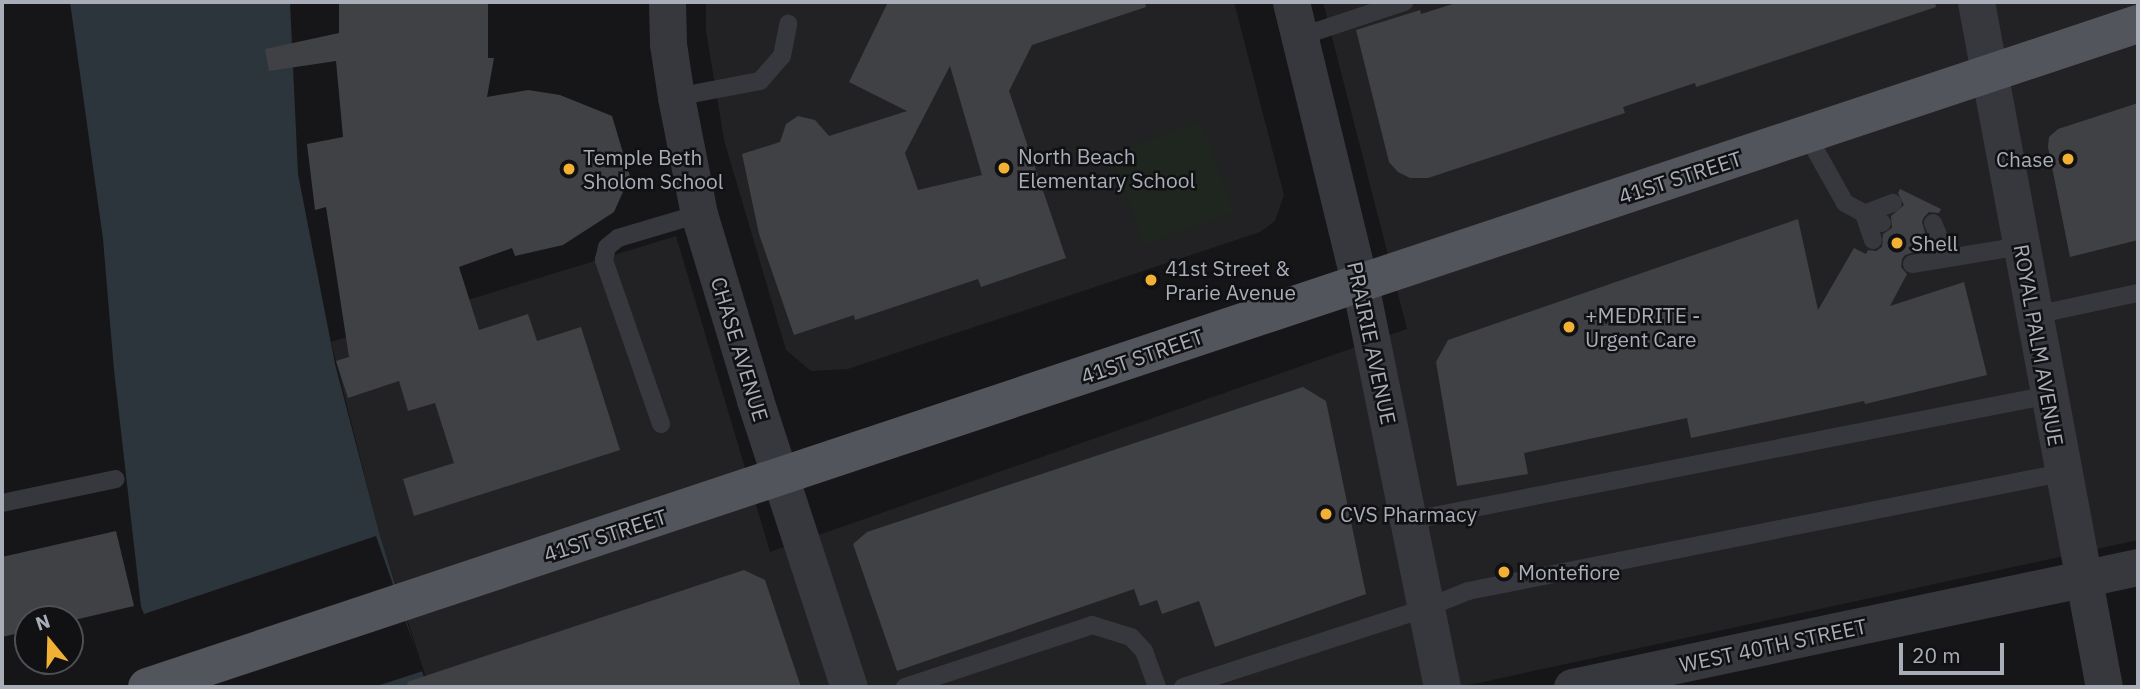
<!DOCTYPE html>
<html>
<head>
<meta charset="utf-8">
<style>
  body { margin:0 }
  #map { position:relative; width:2140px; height:689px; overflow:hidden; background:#161618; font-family:"IBM Plex Sans",sans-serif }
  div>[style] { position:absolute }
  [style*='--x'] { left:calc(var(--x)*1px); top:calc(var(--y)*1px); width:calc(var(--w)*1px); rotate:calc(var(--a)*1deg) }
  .built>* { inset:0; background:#222225 }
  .green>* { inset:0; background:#1e261f; transform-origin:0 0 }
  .water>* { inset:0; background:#2c353c }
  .pier>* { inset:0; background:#161618 }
  .building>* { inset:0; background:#404145 }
  .lane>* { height:18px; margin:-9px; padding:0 9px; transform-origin:9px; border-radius:9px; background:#37383d }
  .street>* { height:37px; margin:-18.5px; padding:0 18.5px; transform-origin:18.5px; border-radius:18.5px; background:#37383d }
  .primary>* { height:38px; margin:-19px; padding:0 19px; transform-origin:19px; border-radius:19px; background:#53555c }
  .dots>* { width:19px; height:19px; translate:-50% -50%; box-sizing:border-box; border:4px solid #111113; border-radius:50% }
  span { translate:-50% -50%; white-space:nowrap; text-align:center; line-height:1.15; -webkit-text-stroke:5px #111113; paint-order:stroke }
  .poi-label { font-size:21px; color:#a8adb8 }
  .left { translate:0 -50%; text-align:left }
  .right { translate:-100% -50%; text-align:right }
  .street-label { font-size:21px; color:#a8adb8 }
  .frame { position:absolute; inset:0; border:4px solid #a8adb8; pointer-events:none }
  .north { position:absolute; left:14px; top:605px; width:70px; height:70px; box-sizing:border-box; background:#111113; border:2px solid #4d4f55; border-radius:50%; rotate:341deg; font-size:19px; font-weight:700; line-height:28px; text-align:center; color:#a8adb8 }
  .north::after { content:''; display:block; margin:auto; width:24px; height:32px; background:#f2b134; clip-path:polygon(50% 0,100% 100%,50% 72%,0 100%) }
  .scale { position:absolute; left:1899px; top:643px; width:105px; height:32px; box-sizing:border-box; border:4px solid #a8adb8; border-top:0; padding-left:9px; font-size:21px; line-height:24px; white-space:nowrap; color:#a8adb8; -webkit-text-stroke:5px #111113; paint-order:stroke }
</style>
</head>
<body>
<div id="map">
  <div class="built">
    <i style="clip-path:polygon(706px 2px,1234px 2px,1284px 195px,1275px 221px,1260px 232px,848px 369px,811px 371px,786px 350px,724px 140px,706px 31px)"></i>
    <i style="clip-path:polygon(1323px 2px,2138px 2px,2138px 540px,1460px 687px,429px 687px,379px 532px,331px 342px,676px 236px,770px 552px,1407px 329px)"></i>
  </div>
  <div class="green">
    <i style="left:1201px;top:121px;width:97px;height:96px;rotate:70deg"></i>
  </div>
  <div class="water">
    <i style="clip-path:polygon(70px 2px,290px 2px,298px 174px,335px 364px,379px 532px,427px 687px,172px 687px,141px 607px,114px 370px,103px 239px)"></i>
  </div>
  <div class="pier">
    <i style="clip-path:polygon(376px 536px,423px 671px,374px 687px,168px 687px,137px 608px,141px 607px,144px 614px)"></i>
  </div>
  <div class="building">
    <i style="clip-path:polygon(339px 2px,488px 2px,488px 58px,494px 58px,487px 97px,528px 90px,560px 95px,612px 116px,630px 176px,614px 212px,563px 245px,515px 256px,512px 248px,459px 267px,479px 330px,528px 314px,537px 341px,581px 327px,620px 450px,414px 516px,403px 479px,454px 463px,435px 403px,408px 411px,399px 381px,348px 398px,336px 361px,349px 357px,326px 207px,315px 210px,307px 144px,343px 137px,336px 61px,269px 71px,265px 49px,339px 33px)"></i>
    <i style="clip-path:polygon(evenodd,888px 2px,1145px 2px,1146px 7px,1032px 45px,1009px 91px,1066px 258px,981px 287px,978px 279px,855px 320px,854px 315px,794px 335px,759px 234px,742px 154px,780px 142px,786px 124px,798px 116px,815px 120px,829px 136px,907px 111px,849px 82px,888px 2px,950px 66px,982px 175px,918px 190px,905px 153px,950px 66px)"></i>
    <i style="clip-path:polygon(1459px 2px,1935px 2px,1936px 7px,1696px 87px,1695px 83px,1623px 107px,1625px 113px,1428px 178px,1410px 178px,1398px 172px,1389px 162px,1356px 30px,1420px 10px,1421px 14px)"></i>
    <i style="clip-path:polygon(2138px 103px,2138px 240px,2070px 257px,2048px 147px,2049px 137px,2058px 129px)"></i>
    <i style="clip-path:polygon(1900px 189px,1941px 209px,1939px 213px,1929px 212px,1924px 217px,1922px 222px,1926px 236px,1918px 251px,1905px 255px,1902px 259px,1901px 267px,1907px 274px,1890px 306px,1964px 282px,1987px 375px,1865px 404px,1864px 401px,1691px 438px,1687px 418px,1524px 453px,1528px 474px,1457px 486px,1436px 362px,1448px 340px,1798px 219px,1818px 310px,1854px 248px,1866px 254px,1868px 250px,1876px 251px,1882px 247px,1883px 234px,1892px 228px,1891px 216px,1904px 205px,1898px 193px)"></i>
    <i style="clip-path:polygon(1303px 387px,1326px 401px,1366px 594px,1215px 647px,1199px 601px,1162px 614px,1157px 600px,1140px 606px,1134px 589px,897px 671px,853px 544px,867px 532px)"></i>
    <i style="clip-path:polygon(116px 531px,134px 606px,70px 621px,28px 619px,28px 631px,2px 637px,2px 557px)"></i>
    <i style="clip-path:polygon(744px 570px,765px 580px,801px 687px,408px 687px,407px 682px)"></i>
  </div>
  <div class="lane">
    <i style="--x:1299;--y:37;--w:111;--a:-18.4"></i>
    <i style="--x:676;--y:97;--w:86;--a:-10.8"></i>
    <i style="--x:760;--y:81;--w:33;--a:-49"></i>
    <i style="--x:782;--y:56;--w:33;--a:-79"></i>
    <i style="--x:1807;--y:135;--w:78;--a:60.8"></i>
    <i style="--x:1845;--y:203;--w:42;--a:28.4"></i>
    <i style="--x:1933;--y:223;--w:36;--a:67"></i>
    <i style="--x:1873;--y:240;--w:28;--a:-109"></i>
    <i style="--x:1864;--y:214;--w:31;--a:-21"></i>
    <i style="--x:1912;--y:264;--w:110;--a:-9.4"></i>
    <i style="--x:2035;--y:315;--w:105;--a:-12.1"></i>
    <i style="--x:661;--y:424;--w:174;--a:-109.2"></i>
    <i style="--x:604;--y:260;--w:13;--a:-77"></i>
    <i style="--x:607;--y:247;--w:14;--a:-39"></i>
    <i style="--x:618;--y:238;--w:84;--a:-16.5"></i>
    <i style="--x:2;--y:503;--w:116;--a:-11.9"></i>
    <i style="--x:1408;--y:521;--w:653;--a:-11.12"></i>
    <i style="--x:905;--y:687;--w:197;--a:-18.3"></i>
    <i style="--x:1092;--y:625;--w:41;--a:17.1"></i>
    <i style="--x:1131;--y:637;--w:19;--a:47"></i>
    <i style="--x:1144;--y:651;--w:38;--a:70"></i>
    <i style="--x:1183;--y:687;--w:256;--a:-18"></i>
    <i style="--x:1426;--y:608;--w:45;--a:-22"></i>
    <i style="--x:1468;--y:591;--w:606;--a:-11.24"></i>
  </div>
  <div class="street">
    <i style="--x:667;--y:2;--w:42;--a:88.6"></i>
    <i style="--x:668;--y:44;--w:54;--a:81.4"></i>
    <i style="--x:676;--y:97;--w:119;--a:78.9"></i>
    <i style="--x:699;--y:214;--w:194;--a:73.2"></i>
    <i style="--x:755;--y:400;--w:302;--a:71.9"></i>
    <i style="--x:1291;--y:2;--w:290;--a:76.3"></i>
    <i style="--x:1360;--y:284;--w:411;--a:78.5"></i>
    <i style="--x:1976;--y:2;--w:697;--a:79.42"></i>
    <i style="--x:1572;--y:687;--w:579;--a:-11.97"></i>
  </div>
  <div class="primary">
    <i style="--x:147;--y:687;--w:2098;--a:-18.42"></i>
  </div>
  <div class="dots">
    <i style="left:2068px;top:159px;background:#f2b134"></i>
    <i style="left:1004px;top:168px;background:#f2b134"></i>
    <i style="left:569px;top:169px;background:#f2b134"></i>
    <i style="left:1897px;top:243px;background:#f2b134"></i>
    <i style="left:1151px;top:280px;background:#f2b134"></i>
    <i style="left:1569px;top:327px;background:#f2b134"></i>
    <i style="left:1326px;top:514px;background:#f2b134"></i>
    <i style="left:1504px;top:572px;background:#f2b134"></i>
  </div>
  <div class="poi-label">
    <span class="left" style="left:1018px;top:168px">North Beach<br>Elementary School</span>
    <span class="left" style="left:583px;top:169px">Temple Beth<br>Sholom School</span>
    <span class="right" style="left:2054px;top:159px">Chase</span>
    <span class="left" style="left:1911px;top:243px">Shell</span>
    <span class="left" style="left:1165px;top:280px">41st Street &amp;<br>Prarie Avenue</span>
    <span class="left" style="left:1585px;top:327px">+MEDRITE -<br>Urgent Care</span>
    <span class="left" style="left:1340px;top:514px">CVS Pharmacy</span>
    <span class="left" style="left:1518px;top:572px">Montefiore</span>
  </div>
  <div class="street-label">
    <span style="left:1680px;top:177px;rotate:-18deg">41ST STREET</span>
    <span style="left:1372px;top:343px;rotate:78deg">PRAIRIE AVENUE</span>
    <span style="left:2039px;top:345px;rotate:80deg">ROYAL PALM AVENUE</span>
    <span style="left:740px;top:349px;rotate:73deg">CHASE AVENUE</span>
    <span style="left:1142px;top:356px;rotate:-19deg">41ST STREET</span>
    <span style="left:605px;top:535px;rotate:-18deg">41ST STREET</span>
    <span style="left:1773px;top:645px;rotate:-12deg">WEST 40TH STREET</span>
  </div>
  <div class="frame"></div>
  <div class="north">N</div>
  <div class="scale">20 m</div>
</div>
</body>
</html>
